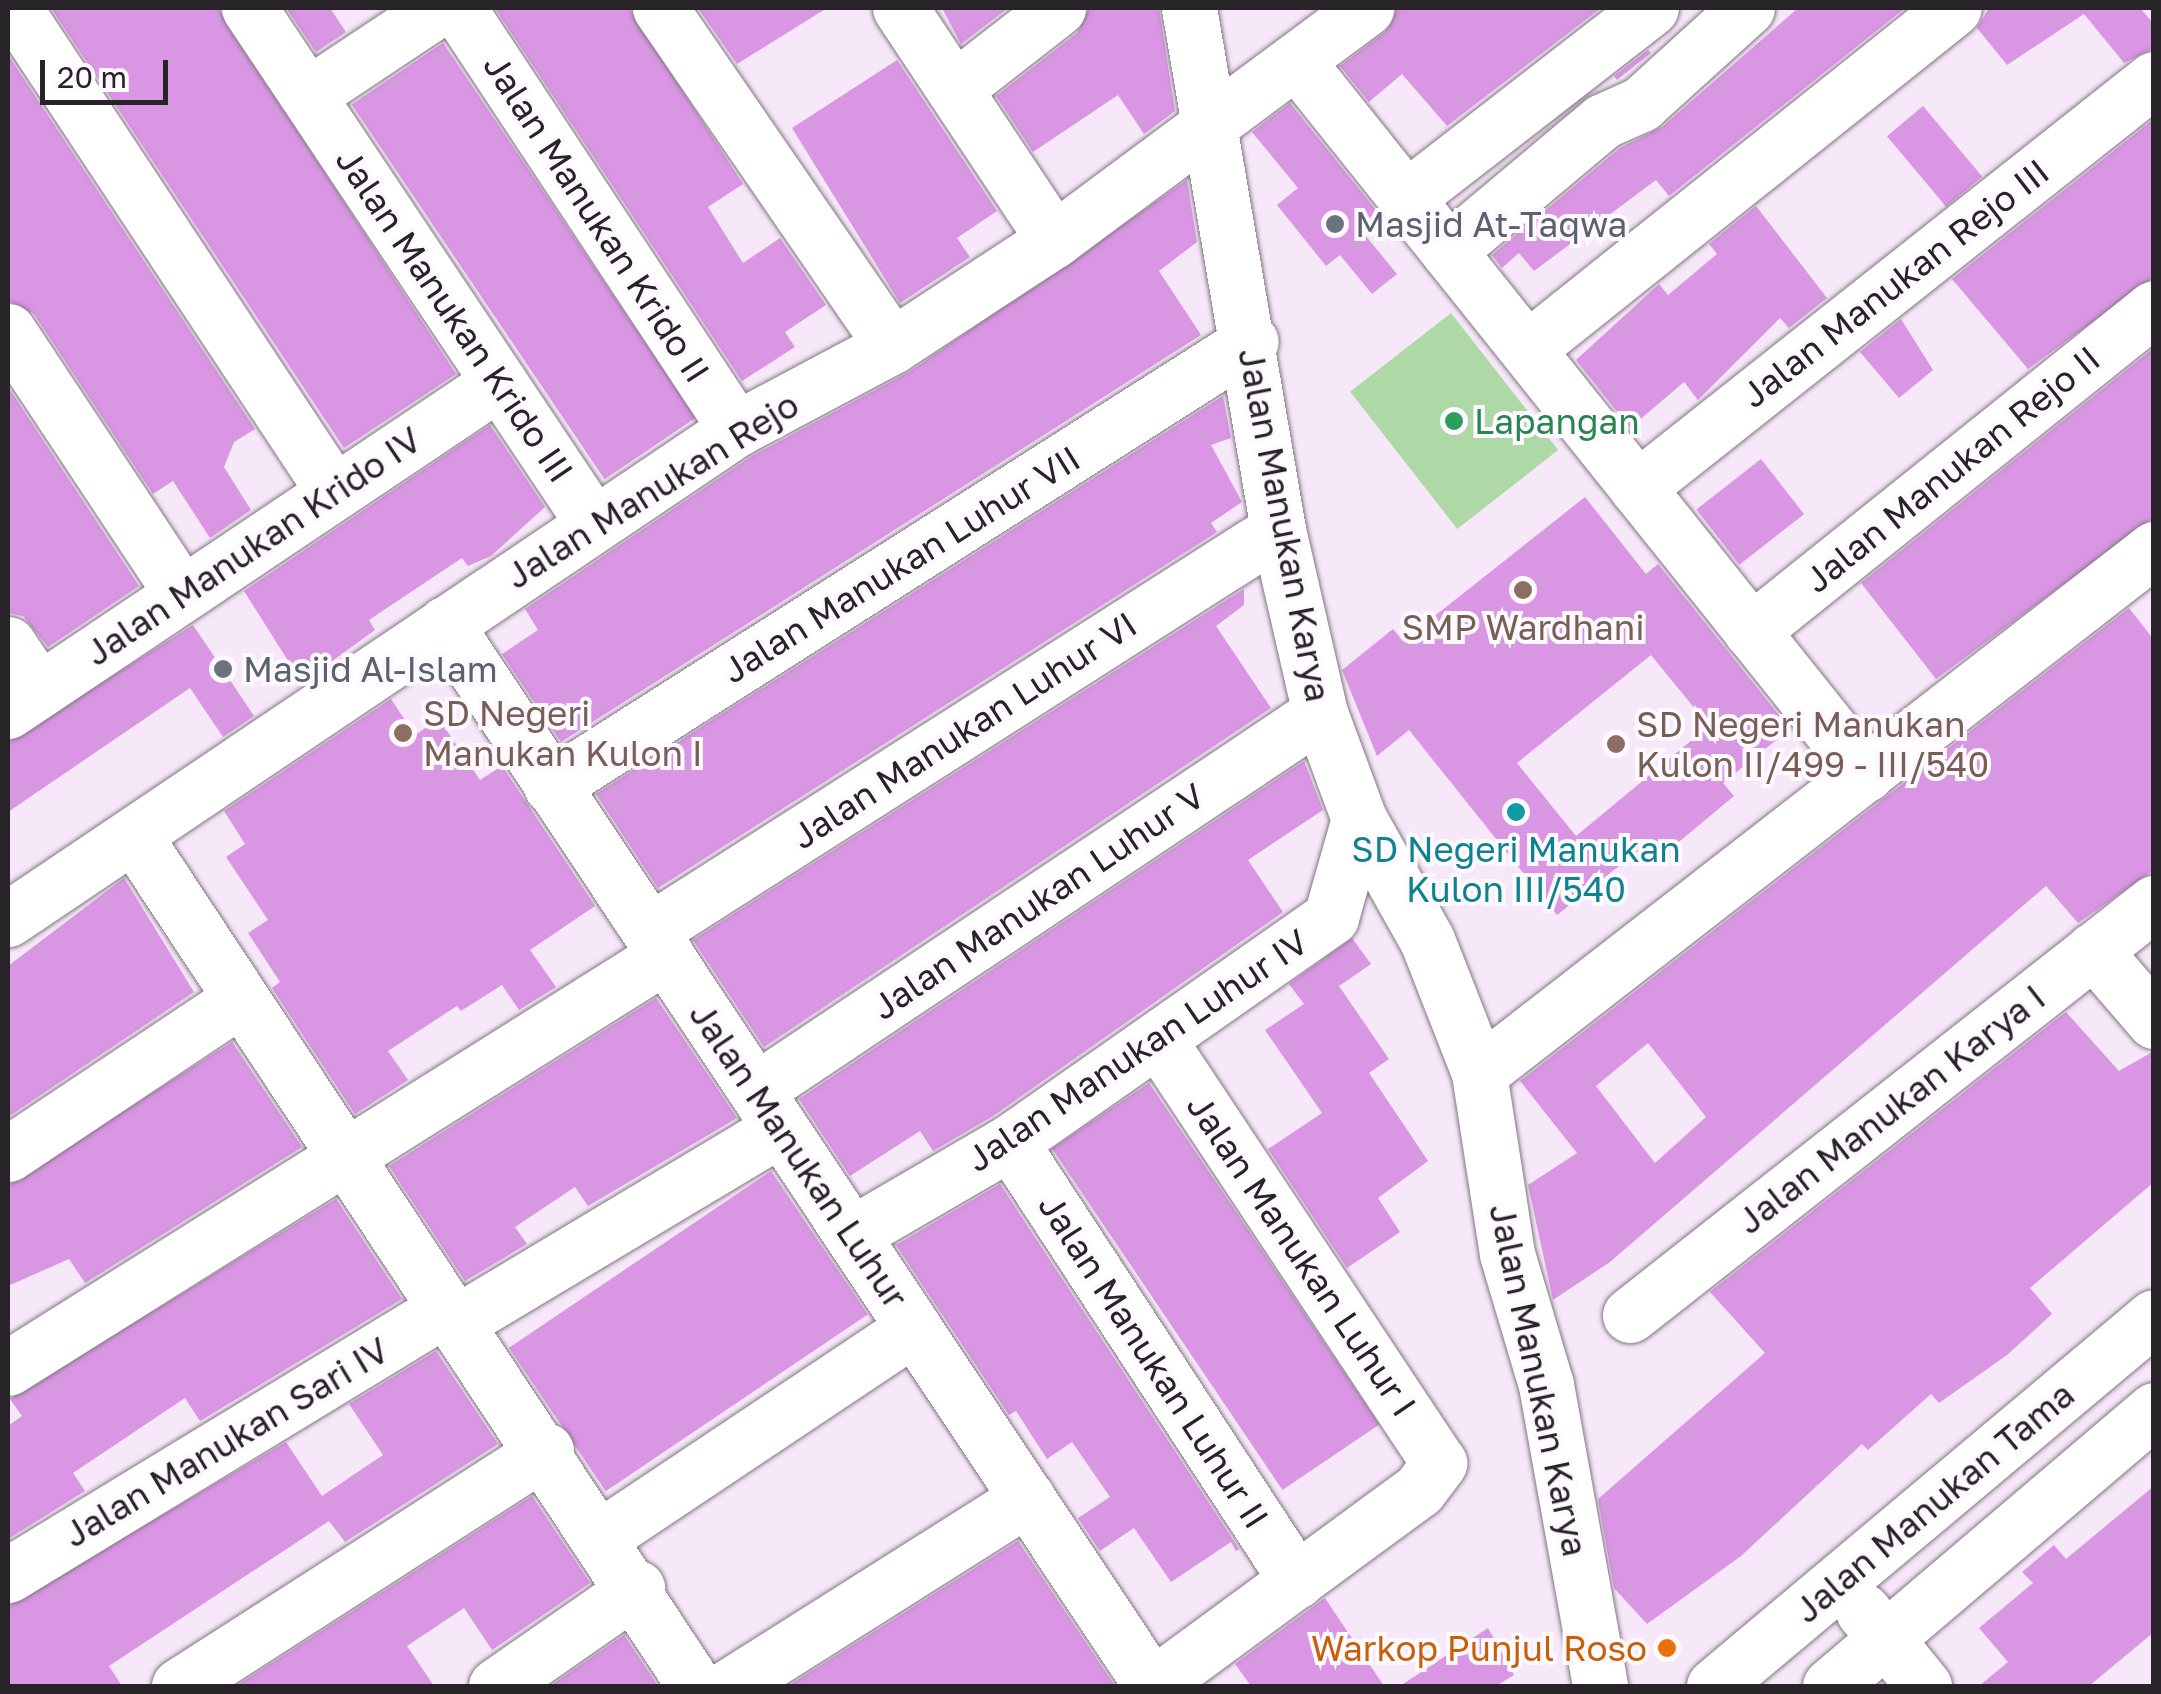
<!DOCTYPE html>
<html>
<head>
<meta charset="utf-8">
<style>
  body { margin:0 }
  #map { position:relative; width:2161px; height:1694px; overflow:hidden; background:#f6e8f8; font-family:"Golos Text",sans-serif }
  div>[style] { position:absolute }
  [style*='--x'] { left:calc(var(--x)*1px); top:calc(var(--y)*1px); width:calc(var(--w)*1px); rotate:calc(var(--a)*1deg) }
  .green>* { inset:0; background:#afd8a7; transform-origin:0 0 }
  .building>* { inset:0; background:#d996e3; transform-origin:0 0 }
  .roads { filter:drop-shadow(0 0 2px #827683) drop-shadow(0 0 2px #827683) }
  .minor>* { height:55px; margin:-27.5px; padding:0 27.5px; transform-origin:27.5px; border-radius:27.5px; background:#fff }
  .dots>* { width:28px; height:28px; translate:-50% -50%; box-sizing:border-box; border:5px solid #fef9ff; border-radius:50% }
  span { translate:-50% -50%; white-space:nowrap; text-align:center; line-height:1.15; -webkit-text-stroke:8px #fef9ff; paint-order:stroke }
  .street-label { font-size:35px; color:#282328 }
  .worship-label { font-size:35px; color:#5b616d }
  .left { translate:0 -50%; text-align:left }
  .leisure-label { font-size:35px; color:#27864d }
  .education-label { font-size:35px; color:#785e54 }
  .culture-label { font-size:35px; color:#0d838f }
  .food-label { font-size:35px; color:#c56008 }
  .right { translate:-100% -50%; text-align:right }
  .frame { position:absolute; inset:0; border:10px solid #282328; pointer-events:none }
  .scale { position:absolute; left:40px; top:60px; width:128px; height:45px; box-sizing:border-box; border:5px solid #282328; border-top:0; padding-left:12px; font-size:30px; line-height:35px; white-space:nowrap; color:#282328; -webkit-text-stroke:8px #fef9ff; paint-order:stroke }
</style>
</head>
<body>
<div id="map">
  <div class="green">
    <i style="left:1451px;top:313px;width:174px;height:128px;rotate:52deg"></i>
  </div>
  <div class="building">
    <i style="clip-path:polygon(51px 8px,218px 8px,456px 374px,344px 448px)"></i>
    <i style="clip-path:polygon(286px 8px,330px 8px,346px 32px,316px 52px)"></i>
    <i style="clip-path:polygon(495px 8px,629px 8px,743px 184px,708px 207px,743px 263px,780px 238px,826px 305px,785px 332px,795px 347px,742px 381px)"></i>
    <i style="clip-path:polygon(698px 8px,827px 8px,737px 64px)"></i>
    <i style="clip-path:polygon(942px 8px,1008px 8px,961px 44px)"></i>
    <i style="clip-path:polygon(1089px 8px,1159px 8px,1175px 111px,1144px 134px,1118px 95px,1033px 152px,996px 96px,1077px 33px)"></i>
    <i style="clip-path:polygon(1397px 8px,1601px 8px,1447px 126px,1402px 74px,1369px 102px,1340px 66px,1385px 32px)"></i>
    <i style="clip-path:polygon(1798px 8px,1905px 8px,1669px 196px,1656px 180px,1534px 271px,1519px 253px,1502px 268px,1492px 255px,1620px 148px,1662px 127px)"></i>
    <i style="clip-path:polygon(1989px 8px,2140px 8px,2154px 24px,2154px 48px,2124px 63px,2084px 14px,2007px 65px,1977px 28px)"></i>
    <i style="left:443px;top:43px;width:452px;height:110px;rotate:56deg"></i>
    <i style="clip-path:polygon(1648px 50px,1651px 53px,1617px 80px,1614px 76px)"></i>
    <i style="clip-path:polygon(8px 55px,255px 429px,234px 442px,224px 467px,251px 510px,210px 538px,173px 481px,153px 494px,34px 314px,8px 300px)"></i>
    <i style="clip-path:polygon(897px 60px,997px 211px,957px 238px,970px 257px,900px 303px,792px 128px)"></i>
    <i style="clip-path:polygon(1290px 103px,1384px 220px,1365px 235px,1397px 274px,1372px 294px,1340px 255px,1326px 266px,1277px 205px,1298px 188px,1252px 132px)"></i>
    <i style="left:1923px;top:106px;width:92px;height:47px;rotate:50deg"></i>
    <i style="clip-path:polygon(2154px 119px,2154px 277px,2028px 369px,1952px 279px)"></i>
    <i style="clip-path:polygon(1187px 180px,1197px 242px,1159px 271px,1201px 335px,561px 742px,502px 654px,538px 630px,525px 609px,752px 456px,909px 372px)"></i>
    <i style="clip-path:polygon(1756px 206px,1827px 298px,1789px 328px,1780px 318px,1698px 400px,1684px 382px,1630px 428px,1576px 360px,1659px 284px,1668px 295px,1717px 254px,1709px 244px)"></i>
    <i style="clip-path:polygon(1901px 319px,1933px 370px,1899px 398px,1860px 352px)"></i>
    <i style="clip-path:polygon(2154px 348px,2154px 517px,1936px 679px,1861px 583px)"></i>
    <i style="clip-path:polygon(8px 387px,139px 586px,48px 647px,23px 616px,8px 613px)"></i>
    <i style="clip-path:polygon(1223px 396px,1231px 438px,1211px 445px,1242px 502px,1211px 523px,1217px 532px,658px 888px,596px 794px)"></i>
    <i style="clip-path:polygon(490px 425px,545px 507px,491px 556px,468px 566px,462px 558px,369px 620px,375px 630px,302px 683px,244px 591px)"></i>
    <i style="left:1761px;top:459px;width:70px;height:82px;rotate:52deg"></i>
    <i style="clip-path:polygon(evenodd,1585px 497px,1646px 574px,1658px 564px,1790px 729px,1723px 783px,1734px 796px,1650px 866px,1638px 851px,1557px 915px,1409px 730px,1377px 756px,1342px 670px,1393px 629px,1403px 641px,1585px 497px,1651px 655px,1709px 726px,1576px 836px,1517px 763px,1651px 655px)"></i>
    <i style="clip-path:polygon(1244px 589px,1244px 605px,1216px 626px,1271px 708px,764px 1047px,693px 940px)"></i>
    <i style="clip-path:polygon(evenodd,2129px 608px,2154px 640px,2154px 870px,2078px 923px,2046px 886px,1610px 1262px,1553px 1300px,1528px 1185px,1577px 1153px,1520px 1081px,2129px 608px,1648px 1043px,1706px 1117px,1655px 1163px,1596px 1086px,1648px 1043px)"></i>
    <i style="clip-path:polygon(193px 625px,254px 716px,223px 737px,190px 688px,8px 812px,8px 742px)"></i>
    <i style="clip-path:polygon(391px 699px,415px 735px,439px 719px,480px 780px,502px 766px,595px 906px,530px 950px,556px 987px,519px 1010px,502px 985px,461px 1011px,457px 1006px,388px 1051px,408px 1080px,355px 1114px,272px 988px,280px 982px,248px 933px,268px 920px,226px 857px,245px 844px,224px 811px)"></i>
    <i style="clip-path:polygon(1304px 761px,1323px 810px,1248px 860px,1283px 912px,993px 1116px,933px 1151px,920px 1131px,850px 1176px,799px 1099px)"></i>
    <i style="clip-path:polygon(124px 878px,194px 992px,8px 1117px,8px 966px)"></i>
    <i style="clip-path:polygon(1352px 938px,1371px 964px,1339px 986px,1389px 1059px,1369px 1073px,1428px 1161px,1378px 1198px,1400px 1232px,1347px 1268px,1268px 1149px,1322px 1113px,1265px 1030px,1304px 1004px,1289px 984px)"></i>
    <i style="clip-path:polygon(656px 998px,737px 1118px,588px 1206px,575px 1187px,515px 1227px,527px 1244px,465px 1281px,389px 1166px)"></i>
    <i style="clip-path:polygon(2066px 1012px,2119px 1071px,2154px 1051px,2154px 1182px,2030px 1288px,2052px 1314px,2007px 1355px,1939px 1403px,1931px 1394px,1868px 1450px,1862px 1444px,1741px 1556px,1647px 1624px,1614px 1588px,1598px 1499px,1765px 1353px,1710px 1292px)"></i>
    <i style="clip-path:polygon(232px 1042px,302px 1147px,85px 1283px,69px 1259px,8px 1286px,8px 1185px)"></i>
    <i style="left:1149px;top:1083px;width:412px;height:117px;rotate:56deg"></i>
    <i style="left:771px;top:1171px;width:173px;height:316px;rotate:56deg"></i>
    <i style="clip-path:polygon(1000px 1184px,1239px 1549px,1236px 1551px,1231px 1542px,1171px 1582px,1134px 1528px,1100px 1551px,1078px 1518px,1110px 1497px,1072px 1442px,1047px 1459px,1016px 1411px,1009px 1415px,896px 1245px)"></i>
    <i style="clip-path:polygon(336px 1199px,402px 1299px,200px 1421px,185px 1398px,73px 1473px,85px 1491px,8px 1539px,8px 1426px,22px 1416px,10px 1399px)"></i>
    <i style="clip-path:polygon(436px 1351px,498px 1444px,345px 1542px,329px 1521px,109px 1666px,122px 1686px,8px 1686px,8px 1606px,286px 1442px,322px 1496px,383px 1455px,349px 1404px)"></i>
    <i style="clip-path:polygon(2154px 1486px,2154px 1632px,2089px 1686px,1979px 1686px,2008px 1662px,1979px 1628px,2033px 1583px,2022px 1572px,2054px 1545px,2066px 1559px)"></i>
    <i style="clip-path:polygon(532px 1496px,590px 1583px,492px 1650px,464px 1608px,407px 1646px,434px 1686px,236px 1686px)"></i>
    <i style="clip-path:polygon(1018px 1541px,1115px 1686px,788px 1686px)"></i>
    <i style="clip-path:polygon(1325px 1598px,1384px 1686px,1251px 1686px,1235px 1664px)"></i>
    <i style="clip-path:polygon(1488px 1628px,1514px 1675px,1496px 1686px,1400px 1686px)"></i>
    <i style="clip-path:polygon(624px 1635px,658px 1686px,550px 1686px)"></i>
  </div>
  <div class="roads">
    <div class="minor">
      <i style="--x:14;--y:8;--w:580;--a:56.53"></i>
      <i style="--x:249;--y:8;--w:619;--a:56.26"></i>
      <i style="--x:458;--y:8;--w:505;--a:56.56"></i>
      <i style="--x:660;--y:8;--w:410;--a:55.5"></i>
      <i style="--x:900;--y:8;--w:278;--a:56.4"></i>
      <i style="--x:1189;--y:8;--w:530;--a:80.32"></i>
      <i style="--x:1278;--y:530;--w:188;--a:77.1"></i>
      <i style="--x:1320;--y:713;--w:113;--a:69.8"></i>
      <i style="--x:1359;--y:819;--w:139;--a:60.7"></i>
      <i style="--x:1427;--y:940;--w:143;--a:68.6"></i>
      <i style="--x:1479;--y:1073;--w:183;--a:81.2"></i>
      <i style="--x:1507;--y:1254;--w:137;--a:73.4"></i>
      <i style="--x:1546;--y:1385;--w:306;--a:79.8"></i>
      <i style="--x:1298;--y:63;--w:910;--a:51.38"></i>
      <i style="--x:954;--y:89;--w:132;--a:-37.9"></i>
      <i style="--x:308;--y:95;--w:157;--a:-33.6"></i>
      <i style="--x:1406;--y:198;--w:310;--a:-37.8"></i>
      <i style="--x:1448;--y:251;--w:202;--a:-40"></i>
      <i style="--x:1603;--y:121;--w:42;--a:-24.1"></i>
      <i style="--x:1641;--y:104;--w:143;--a:-42.2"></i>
      <i style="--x:8;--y:331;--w:315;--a:56.5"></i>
      <i style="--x:1527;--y:349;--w:546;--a:-38.61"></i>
      <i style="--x:1637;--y:488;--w:659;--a:-38.35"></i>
      <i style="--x:445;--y:624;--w:1276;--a:56.35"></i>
      <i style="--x:1751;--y:631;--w:516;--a:-38.71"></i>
      <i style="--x:8;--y:644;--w:55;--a:56"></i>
      <i style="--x:8;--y:711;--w:591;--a:-33.82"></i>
      <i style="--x:551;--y:786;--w:829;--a:-32.44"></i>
      <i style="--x:134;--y:836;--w:1018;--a:56.58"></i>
      <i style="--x:8;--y:919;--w:878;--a:-33.94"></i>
      <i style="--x:736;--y:429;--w:177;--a:-28"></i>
      <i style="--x:892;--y:346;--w:194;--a:-33.2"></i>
      <i style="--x:1054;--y:240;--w:389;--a:-36.6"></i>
      <i style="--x:651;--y:930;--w:744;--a:-32.54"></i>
      <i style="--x:2093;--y:950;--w:94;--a:49.3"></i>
      <i style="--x:1479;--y:1073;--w:855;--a:-37.82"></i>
      <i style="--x:756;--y:1090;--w:678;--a:-33.76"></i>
      <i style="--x:1010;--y:1142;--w:524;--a:56.83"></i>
      <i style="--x:8;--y:1154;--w:279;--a:-33.7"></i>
      <i style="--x:852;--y:1234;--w:183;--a:-30.2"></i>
      <i style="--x:1010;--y:1142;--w:392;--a:-35"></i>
      <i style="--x:1331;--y:917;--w:102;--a:-74.1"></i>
      <i style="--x:1630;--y:1315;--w:667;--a:-38.18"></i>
      <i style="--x:459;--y:1321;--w:374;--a:-30.9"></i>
      <i style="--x:8;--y:1368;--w:777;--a:-32.11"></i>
      <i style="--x:602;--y:1536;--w:375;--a:-33.7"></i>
      <i style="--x:8;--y:1575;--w:512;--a:-31.33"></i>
      <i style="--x:1863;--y:1611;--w:97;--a:50.9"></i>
      <i style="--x:179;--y:1686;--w:436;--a:-32.7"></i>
      <i style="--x:496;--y:1686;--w:172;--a:-34.8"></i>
      <i style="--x:730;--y:1686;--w:352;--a:-32.3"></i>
      <i style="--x:1152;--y:1686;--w:331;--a:-36.3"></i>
      <i style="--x:1419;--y:1490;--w:34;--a:-53"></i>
      <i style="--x:1439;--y:1463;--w:506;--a:-123.56"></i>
      <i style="--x:1714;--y:1686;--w:574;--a:-39.98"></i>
      <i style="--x:1830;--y:1686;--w:426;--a:-40.4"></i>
    </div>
  </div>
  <div class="dots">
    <i style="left:1335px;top:224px;background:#6b7280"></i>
    <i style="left:1454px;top:421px;background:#2e9e5b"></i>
    <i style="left:1523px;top:590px;background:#8d6e63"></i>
    <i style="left:223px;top:669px;background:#6b7280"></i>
    <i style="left:403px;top:733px;background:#8d6e63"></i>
    <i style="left:1616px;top:744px;background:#8d6e63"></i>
    <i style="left:1516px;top:812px;background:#0f9aa8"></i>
    <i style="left:1667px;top:1648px;background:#e8710a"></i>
  </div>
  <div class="street-label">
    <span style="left:597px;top:218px;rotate:57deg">Jalan Manukan Krido II</span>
    <span style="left:1895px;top:283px;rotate:-38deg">Jalan Manukan Rejo III</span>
    <span style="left:455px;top:315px;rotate:56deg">Jalan Manukan Krido III</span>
    <span style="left:1952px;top:469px;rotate:-39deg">Jalan Manukan Rejo II</span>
    <span style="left:652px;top:490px;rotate:-32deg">Jalan Manukan Rejo</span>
    <span style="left:1285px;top:525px;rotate:79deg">Jalan Manukan Karya</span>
    <span style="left:253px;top:546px;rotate:-34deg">Jalan Manukan Krido IV</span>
    <span style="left:901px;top:564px;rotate:-32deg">Jalan Manukan Luhur VII</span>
    <span style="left:964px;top:730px;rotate:-33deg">Jalan Manukan Luhur VI</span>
    <span style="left:1038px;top:901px;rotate:-34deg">Jalan Manukan Luhur V</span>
    <span style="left:1137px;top:1050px;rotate:-34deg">Jalan Manukan Luhur IV</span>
    <span style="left:1891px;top:1109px;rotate:-38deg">Jalan Manukan Karya I</span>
    <span style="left:799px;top:1155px;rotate:56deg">Jalan Manukan Luhur</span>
    <span style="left:1302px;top:1255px;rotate:56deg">Jalan Manukan Luhur I</span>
    <span style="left:1154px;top:1361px;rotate:57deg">Jalan Manukan Luhur II</span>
    <span style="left:1539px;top:1380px;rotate:78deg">Jalan Manukan Karya</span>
    <span style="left:226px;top:1442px;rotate:-31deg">Jalan Manukan Sari IV</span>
    <span style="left:1934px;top:1502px;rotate:-40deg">Jalan Manukan Tama</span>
  </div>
  <div class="worship-label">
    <span class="left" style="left:1355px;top:224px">Masjid At-Taqwa</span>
    <span class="left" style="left:243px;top:669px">Masjid Al-Islam</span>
  </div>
  <div class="leisure-label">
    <span class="left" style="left:1474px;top:421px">Lapangan</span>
  </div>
  <div class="education-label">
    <span style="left:1523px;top:627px">SMP Wardhani</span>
    <span class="left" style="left:423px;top:733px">SD Negeri<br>Manukan Kulon I</span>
    <span class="left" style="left:1636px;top:744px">SD Negeri Manukan<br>Kulon II/499 - III/540</span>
  </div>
  <div class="culture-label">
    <span style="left:1516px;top:869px">SD Negeri Manukan<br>Kulon III/540</span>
  </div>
  <div class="food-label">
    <span class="right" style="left:1647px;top:1648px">Warkop Punjul Roso</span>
  </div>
  <div class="frame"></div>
  <div class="scale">20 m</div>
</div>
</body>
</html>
